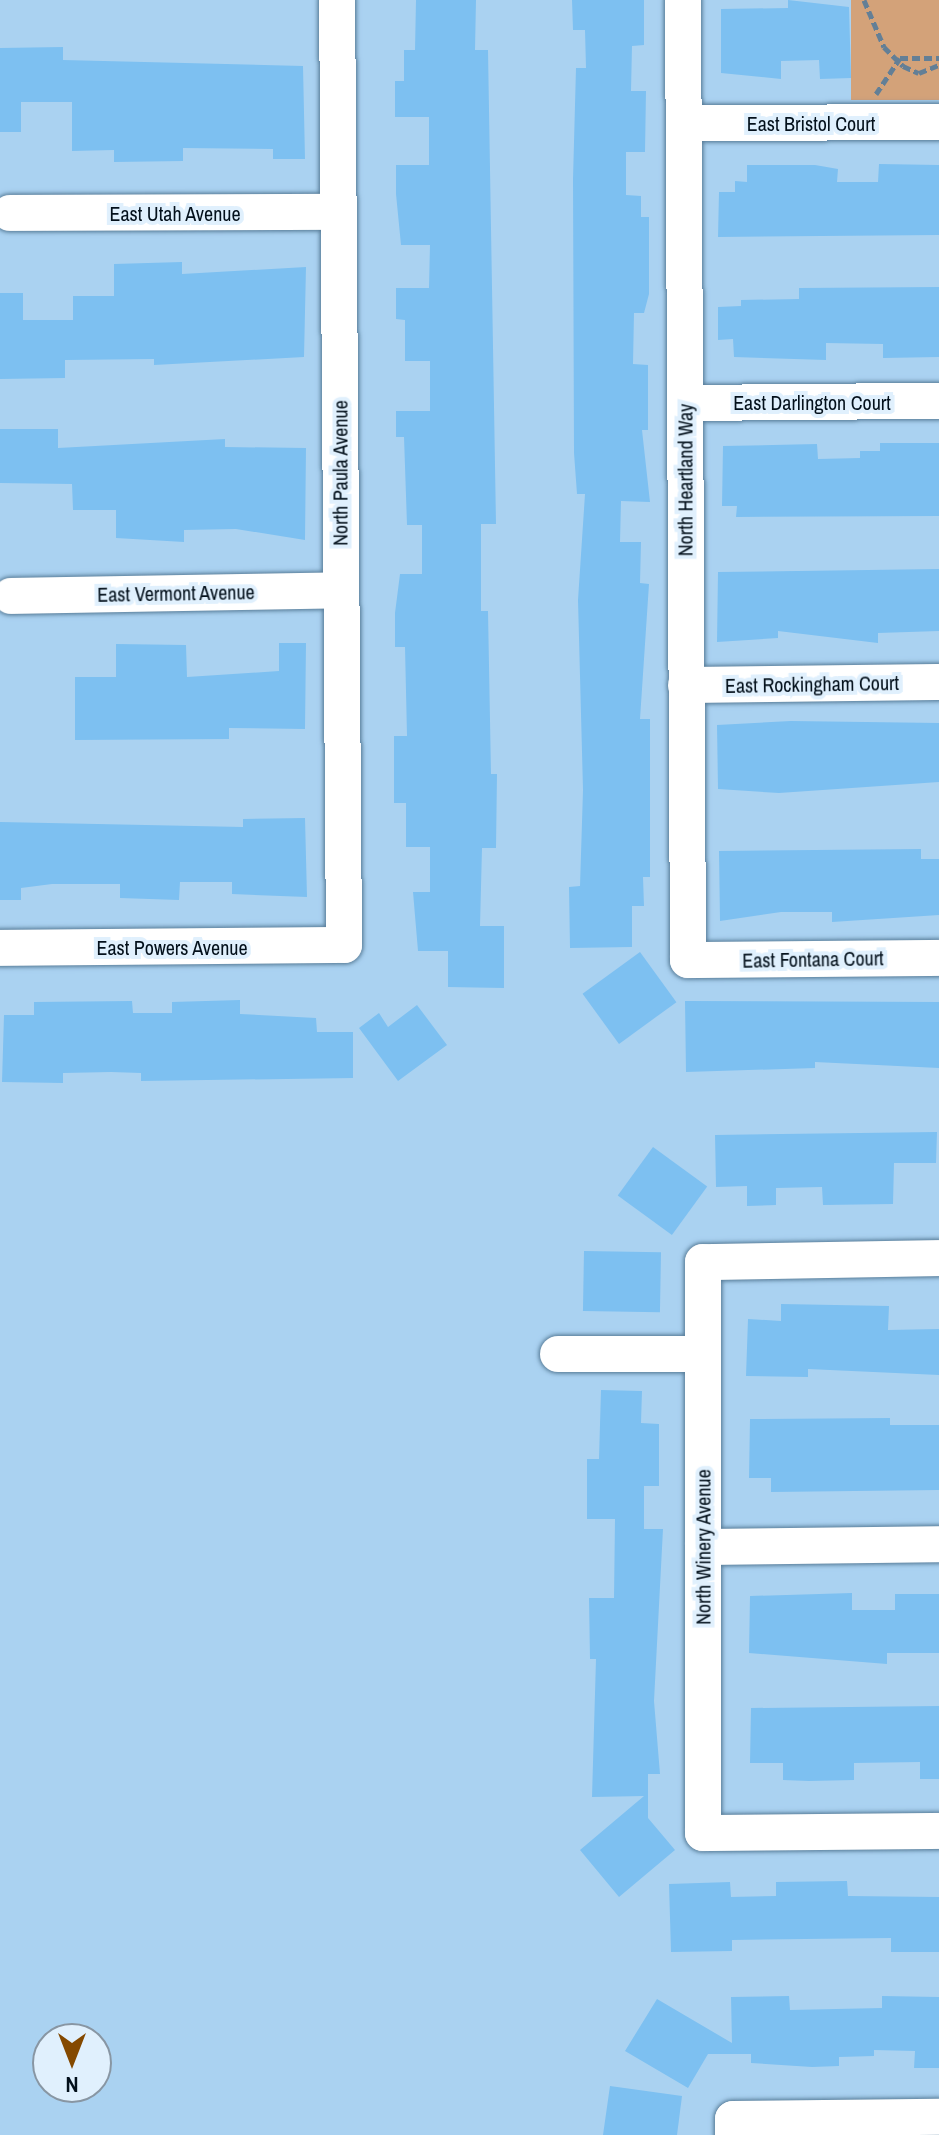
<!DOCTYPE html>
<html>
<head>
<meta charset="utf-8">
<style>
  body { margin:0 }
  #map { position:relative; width:939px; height:2135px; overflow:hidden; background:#aad2f1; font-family:"Archivo Narrow",sans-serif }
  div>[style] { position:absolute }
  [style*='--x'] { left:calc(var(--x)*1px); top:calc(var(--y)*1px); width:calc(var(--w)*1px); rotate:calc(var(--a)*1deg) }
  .green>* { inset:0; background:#d3a279; transform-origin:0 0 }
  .building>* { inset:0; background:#7dc0f1; transform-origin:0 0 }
  .path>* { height:5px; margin-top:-2.5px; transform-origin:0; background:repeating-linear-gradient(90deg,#637f96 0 8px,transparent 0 12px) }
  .roads { filter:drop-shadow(0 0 2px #587d99) drop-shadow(0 0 2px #587d99) }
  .minor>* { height:36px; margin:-18px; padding:0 18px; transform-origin:18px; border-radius:18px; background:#fff }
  span { translate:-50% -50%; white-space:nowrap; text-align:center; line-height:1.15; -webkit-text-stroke:8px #e0f0fd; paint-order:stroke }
  .street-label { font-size:20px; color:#03101b }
  .north { position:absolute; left:32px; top:2023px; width:80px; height:80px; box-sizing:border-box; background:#e0f0fd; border:2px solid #8896a3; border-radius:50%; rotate:180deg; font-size:22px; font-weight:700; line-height:32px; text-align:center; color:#03101b }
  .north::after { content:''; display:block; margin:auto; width:28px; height:36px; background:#844900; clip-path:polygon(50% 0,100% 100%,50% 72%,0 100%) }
</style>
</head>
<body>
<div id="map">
  <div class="green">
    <i style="left:851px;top:0;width:88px;height:100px"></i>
  </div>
  <div class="building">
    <i style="clip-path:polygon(416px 0,476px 0,475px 50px,488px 50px,496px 524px,481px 524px,481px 611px,488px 611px,491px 774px,497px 774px,496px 848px,482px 848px,480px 926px,504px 926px,504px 988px,448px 987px,448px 951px,418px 951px,413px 892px,430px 892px,430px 847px,406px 847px,406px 803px,394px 803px,394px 736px,407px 736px,405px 647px,395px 647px,395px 613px,400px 574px,422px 574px,422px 525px,407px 525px,404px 437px,396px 437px,396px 411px,430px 411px,430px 361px,405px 361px,405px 320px,396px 319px,396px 288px,429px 288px,430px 245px,401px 245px,396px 194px,396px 165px,429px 165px,429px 117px,395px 117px,395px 81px,404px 81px,404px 50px,415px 50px)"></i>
    <i style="clip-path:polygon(572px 0,644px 0,644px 45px,632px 46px,631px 91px,646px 91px,645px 152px,626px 152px,626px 195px,641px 196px,641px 217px,649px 217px,649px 294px,644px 313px,634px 313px,633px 364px,648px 365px,648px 430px,642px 430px,650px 502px,621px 501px,620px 542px,641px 542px,640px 583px,649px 584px,640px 719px,650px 719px,650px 877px,643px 877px,644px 906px,632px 906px,632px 947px,570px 948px,569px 887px,580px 886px,583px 790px,578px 600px,585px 494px,577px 494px,574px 453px,573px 179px,576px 68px,586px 68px,585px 30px,573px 30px)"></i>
    <i style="clip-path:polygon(788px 0,849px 7px,851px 78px,820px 79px,819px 60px,781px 61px,781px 79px,721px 73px,721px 9px,788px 8px)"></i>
    <i style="clip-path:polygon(63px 47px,63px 60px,303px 66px,305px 159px,273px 159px,273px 149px,183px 148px,183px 161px,114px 162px,114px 150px,72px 151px,72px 102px,21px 102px,21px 132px,0 132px,0 48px)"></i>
    <i style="clip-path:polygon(879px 164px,939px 165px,939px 235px,718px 237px,719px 192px,735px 192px,735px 181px,747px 182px,747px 165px,815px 165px,838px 169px,837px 182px,878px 182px)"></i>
    <i style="clip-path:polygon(182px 262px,182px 274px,306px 267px,304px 357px,154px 365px,154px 359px,65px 360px,65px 378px,0 379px,0 293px,23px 293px,23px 320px,73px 320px,73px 296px,114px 296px,114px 264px)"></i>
    <i style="clip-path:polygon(939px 287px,939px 357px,883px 358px,883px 344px,826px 343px,826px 360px,734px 357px,733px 339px,718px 340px,718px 307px,741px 306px,741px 300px,799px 299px,799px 288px)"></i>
    <i style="clip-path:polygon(0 429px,58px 429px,58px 448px,225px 439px,225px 447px,306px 448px,305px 540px,236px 529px,184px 530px,184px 542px,116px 538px,116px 510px,73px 510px,72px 484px,0 483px)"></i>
    <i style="clip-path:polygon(880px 443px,939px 443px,939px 516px,736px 517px,737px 506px,722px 506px,723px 446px,817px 444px,818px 459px,860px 458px,860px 451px,880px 451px)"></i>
    <i style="clip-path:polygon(939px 569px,939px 631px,878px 633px,878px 643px,778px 631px,778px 638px,717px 642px,718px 572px)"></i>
    <i style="clip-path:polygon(279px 643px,306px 643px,305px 729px,229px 728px,229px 739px,75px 740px,75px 677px,116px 677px,116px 644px,186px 645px,187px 677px,279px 671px)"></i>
    <i style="clip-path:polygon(791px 721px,939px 723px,939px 782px,779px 793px,718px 789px,717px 725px)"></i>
    <i style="clip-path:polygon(305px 818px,307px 897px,232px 894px,232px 882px,180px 882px,179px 900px,120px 898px,120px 884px,52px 884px,21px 888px,21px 900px,0 900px,0 822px,243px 827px,243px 819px)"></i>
    <i style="clip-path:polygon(921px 849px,921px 859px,939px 859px,939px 915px,832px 922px,832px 912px,781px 912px,720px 921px,719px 851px)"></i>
    <i style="left:640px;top:952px;width:62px;height:71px;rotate:54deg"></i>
    <i style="clip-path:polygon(240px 1000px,240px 1014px,316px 1018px,317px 1032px,353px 1032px,353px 1078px,141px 1081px,141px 1073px,111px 1072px,63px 1073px,63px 1083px,2px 1082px,4px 1015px,34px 1015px,34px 1002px,132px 1001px,133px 1013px,172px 1013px,172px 1002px)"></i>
    <i style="clip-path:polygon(685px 1001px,939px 1002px,939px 1068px,815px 1062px,815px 1068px,686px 1072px)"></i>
    <i style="clip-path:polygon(417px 1005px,447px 1045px,398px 1081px,359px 1028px,379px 1013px,388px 1027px)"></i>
    <i style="clip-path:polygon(937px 1132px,936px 1163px,894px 1163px,893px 1204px,823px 1205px,822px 1187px,776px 1188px,776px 1205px,747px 1206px,747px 1186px,716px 1187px,715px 1135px)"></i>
    <i style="left:653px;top:1147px;width:67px;height:60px;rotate:36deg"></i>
    <i style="left:584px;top:1251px;width:77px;height:60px;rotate:1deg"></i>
    <i style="clip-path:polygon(781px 1304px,889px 1306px,888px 1330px,939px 1329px,939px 1375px,808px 1369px,808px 1377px,746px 1376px,748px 1319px,781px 1321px)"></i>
    <i style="clip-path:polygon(601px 1390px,642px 1391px,641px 1423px,659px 1424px,659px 1486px,644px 1486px,644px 1529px,663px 1529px,654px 1701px,660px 1774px,648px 1774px,648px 1818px,675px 1850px,619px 1897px,580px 1850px,644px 1796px,592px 1797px,596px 1659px,590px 1659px,589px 1598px,614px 1598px,615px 1519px,587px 1519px,587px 1459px,599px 1459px)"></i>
    <i style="clip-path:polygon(890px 1418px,890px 1425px,939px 1425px,939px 1490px,771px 1492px,771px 1478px,749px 1478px,750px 1419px)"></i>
    <i style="clip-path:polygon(852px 1593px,852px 1610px,895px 1610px,895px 1594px,939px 1594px,939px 1653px,887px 1653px,887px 1664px,749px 1653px,750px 1596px)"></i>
    <i style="clip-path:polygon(939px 1706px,939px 1779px,920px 1779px,920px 1762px,854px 1763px,854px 1780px,809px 1781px,783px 1780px,783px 1763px,750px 1763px,751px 1708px)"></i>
    <i style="clip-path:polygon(847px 1881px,848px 1896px,939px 1897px,939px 1952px,891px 1952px,891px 1938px,732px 1940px,732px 1951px,671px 1952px,669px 1884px,730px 1882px,731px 1897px,776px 1896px,776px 1882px)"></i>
    <i style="clip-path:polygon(789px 1996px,790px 2010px,882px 2008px,882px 1996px,939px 1997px,939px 2068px,914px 2068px,915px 2051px,874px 2050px,874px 2056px,839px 2057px,839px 2066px,812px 2067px,751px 2063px,751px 2054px,708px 2054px,688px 2088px,625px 2051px,657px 1999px,732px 2043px,731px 1997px)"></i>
    <i style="clip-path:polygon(610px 2086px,682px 2096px,677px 2135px,603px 2135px)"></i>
  </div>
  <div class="path">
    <i style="--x:864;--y:0;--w:51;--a:66.9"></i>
    <i style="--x:884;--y:47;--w:27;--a:45"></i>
    <i style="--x:903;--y:66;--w:17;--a:24"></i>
    <i style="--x:919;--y:73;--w:22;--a:-22"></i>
    <i style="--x:876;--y:94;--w:43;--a:-56.3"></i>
    <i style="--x:900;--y:58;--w:39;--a:0"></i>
  </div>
  <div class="roads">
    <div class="minor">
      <i style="--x:683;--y:0;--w:960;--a:89.7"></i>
      <i style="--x:688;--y:960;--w:251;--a:-0.5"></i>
      <i style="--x:684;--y:123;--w:255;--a:-0.2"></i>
      <i style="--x:10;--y:213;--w:329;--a:-0.2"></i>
      <i style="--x:685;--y:403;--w:254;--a:-0.5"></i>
      <i style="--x:11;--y:596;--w:330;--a:-1"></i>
      <i style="--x:686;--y:685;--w:253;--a:-0.7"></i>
      <i style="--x:0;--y:948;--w:344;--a:-0.5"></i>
      <i style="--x:344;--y:945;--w:945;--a:-90.42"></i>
      <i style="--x:939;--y:1258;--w:236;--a:179"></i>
      <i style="--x:703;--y:1262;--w:571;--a:90"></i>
      <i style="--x:703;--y:1833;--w:236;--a:-0.5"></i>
      <i style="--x:558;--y:1354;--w:145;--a:0"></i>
      <i style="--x:703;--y:1547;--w:236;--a:-0.7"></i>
      <i style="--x:733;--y:2135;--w:16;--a:-90"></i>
      <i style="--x:733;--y:2119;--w:206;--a:-0.6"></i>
    </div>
  </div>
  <div class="street-label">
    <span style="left:811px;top:123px">East Bristol Court</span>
    <span style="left:175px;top:213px">East Utah Avenue</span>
    <span style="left:812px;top:402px">East Darlington Court</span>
    <span style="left:340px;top:473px;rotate:-90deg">North Paula Avenue</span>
    <span style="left:685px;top:480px;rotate:-90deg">North Heartland Way</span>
    <span style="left:176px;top:593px;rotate:-1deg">East Vermont Avenue</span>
    <span style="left:812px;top:684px;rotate:-1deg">East Rockingham Court</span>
    <span style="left:172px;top:947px">East Powers Avenue</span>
    <span style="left:813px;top:959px;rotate:-1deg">East Fontana Court</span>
    <span style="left:703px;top:1547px;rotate:-90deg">North Winery Avenue</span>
  </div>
  <div class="north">N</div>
</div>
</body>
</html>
